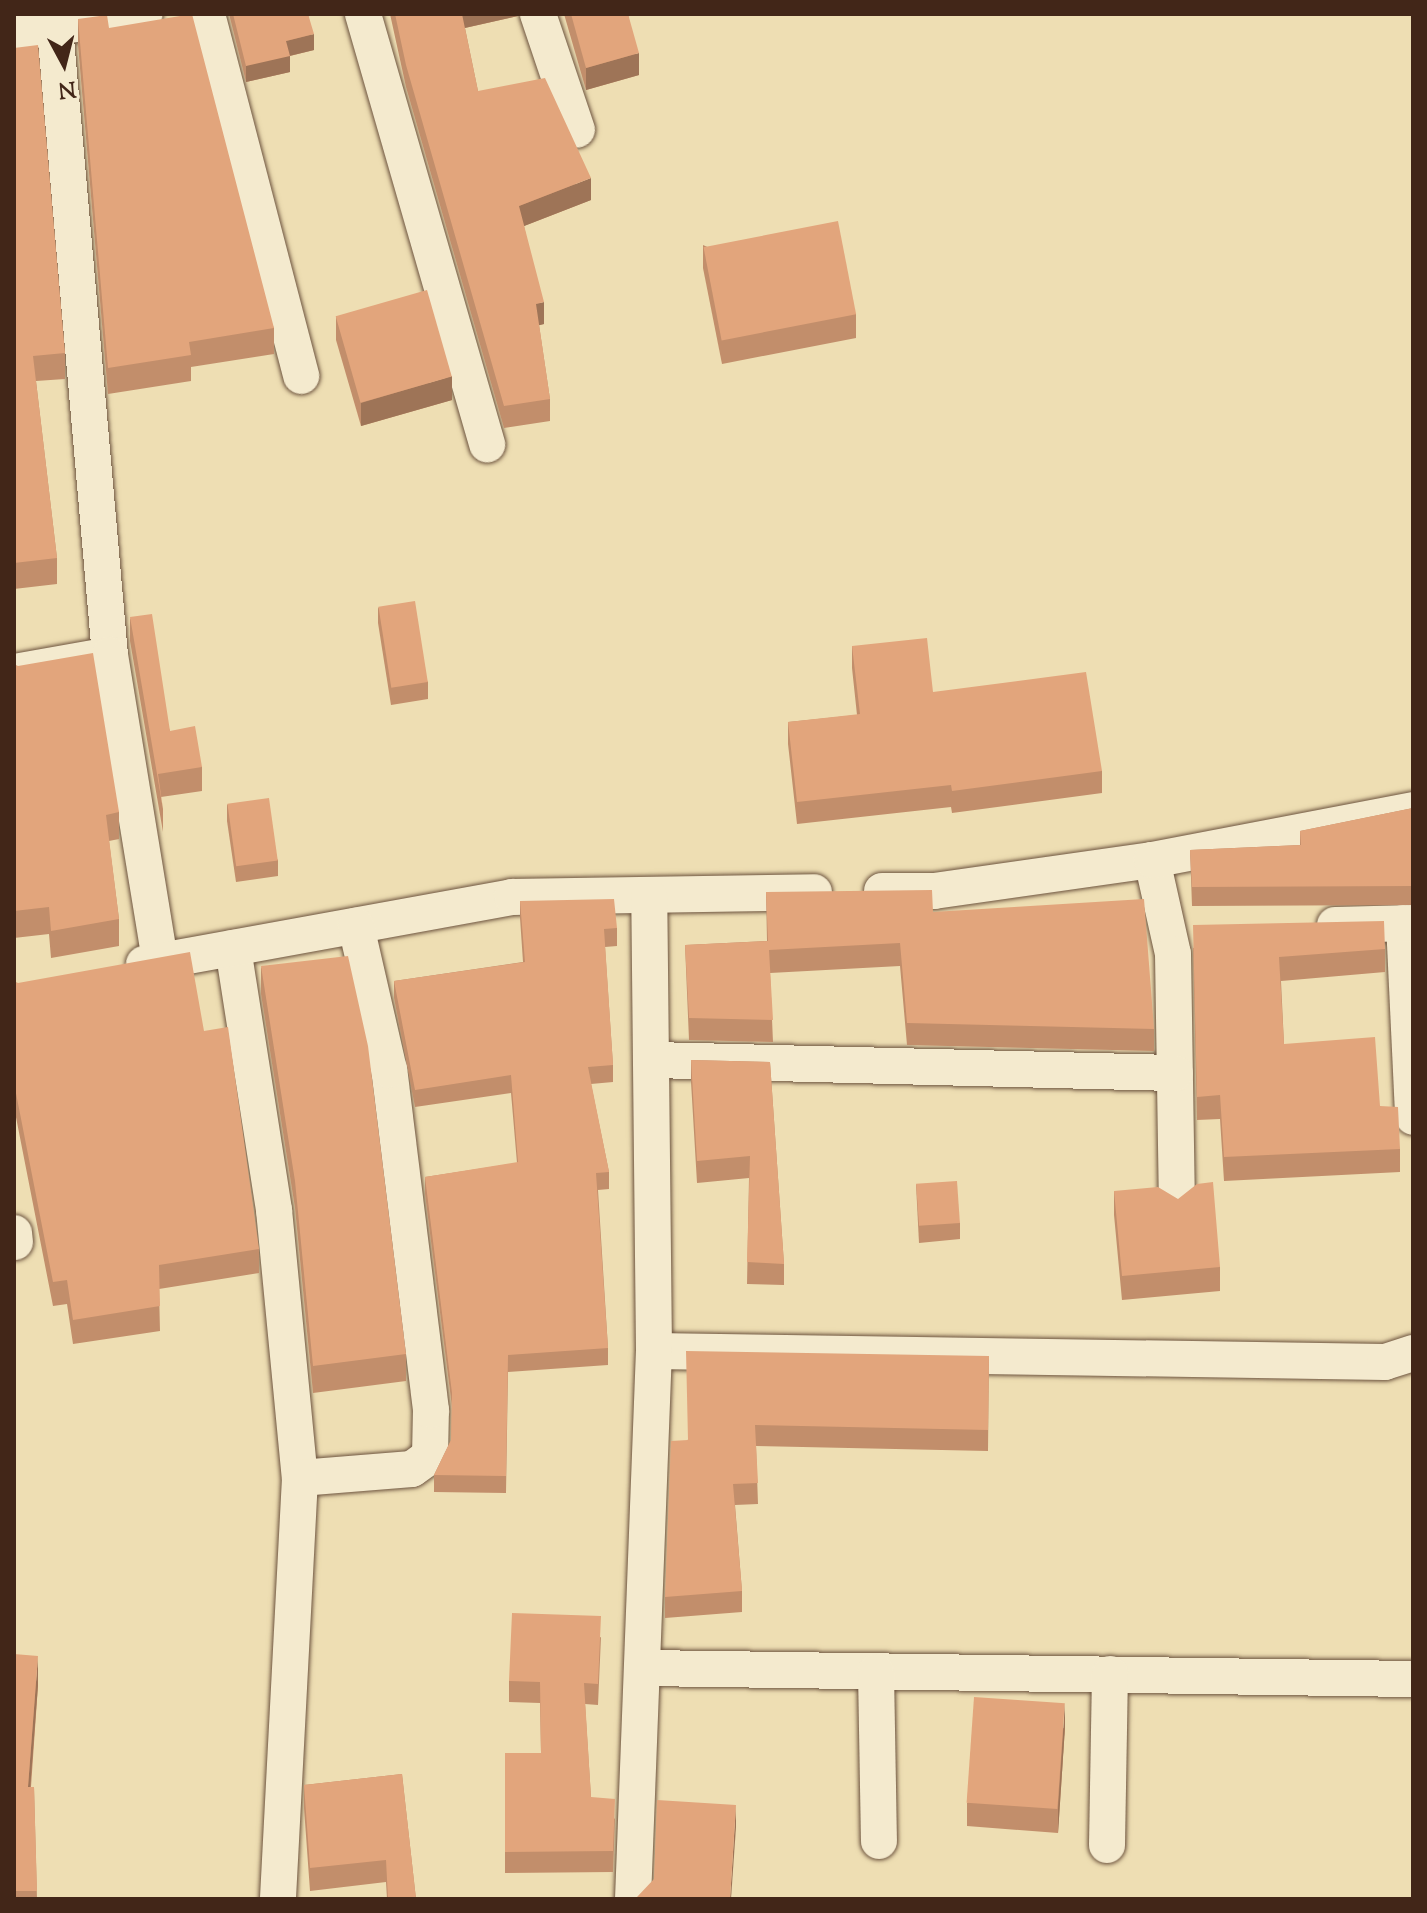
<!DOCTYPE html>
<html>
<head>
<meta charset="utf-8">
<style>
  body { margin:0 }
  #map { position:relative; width:1427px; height:1913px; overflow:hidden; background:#eedeb3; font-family:"Sorts Mill Goudy",serif }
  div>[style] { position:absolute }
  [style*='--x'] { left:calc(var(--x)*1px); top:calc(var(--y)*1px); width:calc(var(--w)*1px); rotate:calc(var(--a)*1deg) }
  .roads { filter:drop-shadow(0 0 2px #6d543f) drop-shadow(0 0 2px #6d543f) }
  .minor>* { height:36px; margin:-18px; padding:0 18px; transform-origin:18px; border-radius:18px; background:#f4eace }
  .wall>* { inset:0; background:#c28e6b }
  .shaded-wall>* { inset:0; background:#9e7457 }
  .building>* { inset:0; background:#e2a57c; transform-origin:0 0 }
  span { translate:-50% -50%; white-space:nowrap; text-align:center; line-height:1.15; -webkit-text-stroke:8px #f4eace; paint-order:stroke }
  .frame { position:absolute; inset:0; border:16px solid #422618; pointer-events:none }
  .north { position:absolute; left:24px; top:24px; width:80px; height:80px; -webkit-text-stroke:6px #f4eace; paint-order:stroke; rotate:173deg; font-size:22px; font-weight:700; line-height:32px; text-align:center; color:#422618 }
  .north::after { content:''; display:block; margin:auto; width:28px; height:36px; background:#422618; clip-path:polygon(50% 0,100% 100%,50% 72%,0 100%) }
</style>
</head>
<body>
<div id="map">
  <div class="roads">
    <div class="minor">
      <i style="--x:207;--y:14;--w:374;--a:75.4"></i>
      <i style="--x:363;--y:14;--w:448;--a:73.9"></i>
      <i style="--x:538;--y:14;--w:122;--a:71.4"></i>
      <i style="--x:55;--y:28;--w:629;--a:84.99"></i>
      <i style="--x:14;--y:33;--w:132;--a:-8.3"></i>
      <i style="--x:14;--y:672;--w:97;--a:-10"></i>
      <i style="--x:110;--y:655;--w:310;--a:80.7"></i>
      <i style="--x:1152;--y:860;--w:96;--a:77.4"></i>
      <i style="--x:1173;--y:954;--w:248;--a:89.1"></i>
      <i style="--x:882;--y:891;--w:52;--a:0"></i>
      <i style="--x:934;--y:891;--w:220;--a:-8.1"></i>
      <i style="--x:1152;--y:860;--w:266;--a:-10.8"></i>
      <i style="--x:1404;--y:923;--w:194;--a:87.3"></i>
      <i style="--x:1335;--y:925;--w:78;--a:-1.5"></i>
      <i style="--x:233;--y:948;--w:265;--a:81.1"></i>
      <i style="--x:274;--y:1210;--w:269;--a:84.5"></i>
      <i style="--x:300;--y:1478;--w:422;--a:93"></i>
      <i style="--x:144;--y:964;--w:374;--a:-10.3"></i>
      <i style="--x:512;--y:897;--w:302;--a:-0.9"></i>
      <i style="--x:653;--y:1060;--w:522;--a:1.43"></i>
      <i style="--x:14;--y:1233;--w:9;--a:84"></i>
      <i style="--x:654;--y:1351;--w:731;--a:0.86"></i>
      <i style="--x:1385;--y:1362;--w:29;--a:-18"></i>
      <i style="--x:300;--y:1478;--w:112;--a:-4.6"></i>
      <i style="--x:412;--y:1469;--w:22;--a:-36"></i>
      <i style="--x:430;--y:1456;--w:46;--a:-88.8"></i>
      <i style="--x:431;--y:1410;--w:343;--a:-97"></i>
      <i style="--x:389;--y:1070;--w:148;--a:-102.9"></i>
      <i style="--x:644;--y:1668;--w:769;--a:0.82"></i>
      <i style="--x:876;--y:1672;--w:169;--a:89"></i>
      <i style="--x:1107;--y:1845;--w:171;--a:-89"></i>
      <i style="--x:633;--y:1899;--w:548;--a:-87.81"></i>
      <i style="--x:654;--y:1351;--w:454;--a:-90.6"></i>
    </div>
  </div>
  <div class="wall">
    <i style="clip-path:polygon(229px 14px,308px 14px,314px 50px,290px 56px,290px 72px,246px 82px)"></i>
    <i style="clip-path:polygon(390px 14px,518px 14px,518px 16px,465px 28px,478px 91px,591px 200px,524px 226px,544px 324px,539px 325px,550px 399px,550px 421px,504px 428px,406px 87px)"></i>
    <i style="clip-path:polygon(564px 14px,628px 14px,639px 75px,586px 90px)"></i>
    <i style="clip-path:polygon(78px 19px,109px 28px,274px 328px,274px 354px,191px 367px,191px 381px,108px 394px,78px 45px)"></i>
    <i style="clip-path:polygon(14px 48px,65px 353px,65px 379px,36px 381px,57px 558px,57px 584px,14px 589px)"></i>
    <i style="clip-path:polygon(703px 245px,856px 314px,856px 338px,722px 364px,703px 268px)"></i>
    <i style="clip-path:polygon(336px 316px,452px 400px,361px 426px,336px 340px)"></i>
    <i style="clip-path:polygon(378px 607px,428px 682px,428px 699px,391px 705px,378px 623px)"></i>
    <i style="clip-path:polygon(130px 617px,170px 731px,202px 767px,202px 791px,161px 797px,163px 809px,163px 832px,130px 641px)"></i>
    <i style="clip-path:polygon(852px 646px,933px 692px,1102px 771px,1102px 793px,952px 813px,951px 807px,797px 824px,788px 744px,788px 722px,857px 715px,852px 668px)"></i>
    <i style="clip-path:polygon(14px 664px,119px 812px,119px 839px,109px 841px,119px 919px,119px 946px,51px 958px,49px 934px,14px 938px)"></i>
    <i style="clip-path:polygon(227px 804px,278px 860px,278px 876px,236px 882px,227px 821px)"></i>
    <i style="clip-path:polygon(1413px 808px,1413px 905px,1192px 906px,1190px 850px,1300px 845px,1300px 831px)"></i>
    <i style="clip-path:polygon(766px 892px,933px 912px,1154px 1029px,1154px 1051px,907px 1045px,900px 966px,770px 973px,773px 1042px,689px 1040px,685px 945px,767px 941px)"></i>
    <i style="clip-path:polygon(520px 901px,617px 928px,617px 946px,605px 947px,613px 1065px,613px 1082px,591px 1084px,609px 1172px,609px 1189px,598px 1190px,608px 1348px,608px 1365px,508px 1372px,506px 1493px,434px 1492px,434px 1475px,451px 1440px,452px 1407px,425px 1194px,425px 1177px,517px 1163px,511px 1093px,415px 1107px,394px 998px,394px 981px,523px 962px,520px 918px)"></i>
    <i style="clip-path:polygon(1193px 948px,1385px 949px,1385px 972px,1281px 981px,1284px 1044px,1380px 1106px,1400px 1149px,1400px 1172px,1224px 1181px,1220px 1119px,1197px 1120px)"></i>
    <i style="clip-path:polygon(261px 966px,406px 1354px,406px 1381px,313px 1393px,295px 1208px,261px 994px)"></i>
    <i style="clip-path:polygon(14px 982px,204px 1031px,259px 1249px,259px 1273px,159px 1289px,160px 1331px,73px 1344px,67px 1304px,53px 1306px,14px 1107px)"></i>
    <i style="clip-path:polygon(691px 1060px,770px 1062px,784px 1264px,784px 1285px,747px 1284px,749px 1178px,697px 1183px,691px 1082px)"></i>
    <i style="clip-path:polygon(916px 1184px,960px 1223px,960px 1239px,919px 1243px)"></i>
    <i style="clip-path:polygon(1114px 1191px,1220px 1267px,1220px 1291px,1122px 1300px,1114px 1215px)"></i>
    <i style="clip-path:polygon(989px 1356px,988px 1451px,756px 1446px,758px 1504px,735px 1505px,742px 1591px,742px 1612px,665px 1618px,665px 1597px,687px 1440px)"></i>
    <i style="clip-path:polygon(601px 1637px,598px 1705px,585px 1704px,591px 1797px,615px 1819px,613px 1872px,505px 1873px,505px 1753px,541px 1753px,540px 1703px,509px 1702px,509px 1681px)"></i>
    <i style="clip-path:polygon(14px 1654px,38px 1685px,31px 1787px,34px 1787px,37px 1899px,14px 1899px)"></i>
    <i style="clip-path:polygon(1065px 1727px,1058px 1833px,967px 1826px,967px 1803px)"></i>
    <i style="clip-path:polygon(402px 1774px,416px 1899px,387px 1899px,386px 1882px,310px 1891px,304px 1808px,304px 1785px)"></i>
  </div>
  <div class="shaded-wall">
    <i style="clip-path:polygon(460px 14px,518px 14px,518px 16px,460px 29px)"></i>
    <i style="clip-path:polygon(314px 34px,314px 50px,289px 56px,290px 56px,290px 72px,246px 82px,246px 66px,286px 41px)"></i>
    <i style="clip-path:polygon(639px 53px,639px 75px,586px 90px,586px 68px)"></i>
    <i style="clip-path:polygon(591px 178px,591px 200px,519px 228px,519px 206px)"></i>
    <i style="clip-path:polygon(544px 302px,544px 324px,536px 326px,536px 304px)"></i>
    <i style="clip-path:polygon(452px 376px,452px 400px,361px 426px,361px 403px)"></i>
    <i style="clip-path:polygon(38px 1656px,38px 1685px,28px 1816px,28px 1787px)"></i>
    <i style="clip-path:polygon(1065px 1703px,1065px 1727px,1058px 1833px,1058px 1809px)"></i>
    <i style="clip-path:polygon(736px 1805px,736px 1827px,731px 1899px,730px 1899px)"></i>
  </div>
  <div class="building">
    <i style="clip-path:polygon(192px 14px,274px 328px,189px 342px,191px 355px,108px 368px,78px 19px,107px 15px,109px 28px)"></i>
    <i style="clip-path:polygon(233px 14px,308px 14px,314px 34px,286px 41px,290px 56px,246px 66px)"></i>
    <i style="clip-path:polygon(395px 14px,462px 14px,478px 91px,545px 78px,591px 178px,519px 206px,544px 302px,536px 304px,550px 399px,504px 406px,406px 65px)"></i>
    <i style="clip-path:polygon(571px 14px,628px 14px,639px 53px,586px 68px)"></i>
    <i style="clip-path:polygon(38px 45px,65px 353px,33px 356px,57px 558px,14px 563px,14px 48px)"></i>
    <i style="left:838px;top:221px;width:95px;height:137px;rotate:79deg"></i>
    <i style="left:427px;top:290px;width:90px;height:95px;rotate:74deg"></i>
    <i style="left:415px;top:601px;width:82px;height:37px;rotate:81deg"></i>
    <i style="clip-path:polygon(152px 614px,170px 731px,195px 726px,202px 767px,158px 774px,163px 809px,130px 617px)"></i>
    <i style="clip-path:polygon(927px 638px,933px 692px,1086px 672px,1102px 771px,952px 791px,951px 785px,797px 802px,788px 722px,860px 714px,852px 646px)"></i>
    <i style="clip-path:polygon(93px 653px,119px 812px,106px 815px,119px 919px,51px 931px,49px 907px,14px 911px,14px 664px,18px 666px)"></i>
    <i style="left:269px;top:798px;width:63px;height:42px;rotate:82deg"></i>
    <i style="clip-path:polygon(1413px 808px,1413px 886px,1192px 887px,1190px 850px,1301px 845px,1300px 831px)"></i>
    <i style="clip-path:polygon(932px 890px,933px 912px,1144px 899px,1154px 1029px,907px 1023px,900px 943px,769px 950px,773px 1020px,689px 1018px,685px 945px,768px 941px,766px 892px)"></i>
    <i style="clip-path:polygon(614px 899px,617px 928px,604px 929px,613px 1065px,588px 1067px,609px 1172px,596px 1173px,608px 1348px,508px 1355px,506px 1476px,434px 1475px,451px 1440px,452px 1393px,425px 1177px,518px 1162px,511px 1075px,415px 1090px,394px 981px,525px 962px,520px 901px)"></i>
    <i style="clip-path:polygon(1384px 921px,1385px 949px,1279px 957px,1284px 1044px,1375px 1037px,1380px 1106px,1398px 1107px,1400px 1149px,1224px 1157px,1220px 1095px,1197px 1097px,1193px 925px)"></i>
    <i style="clip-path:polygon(190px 952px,204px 1031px,228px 1027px,259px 1249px,159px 1265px,160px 1306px,73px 1320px,67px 1280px,53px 1282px,14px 1083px,14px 982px,18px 983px)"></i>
    <i style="clip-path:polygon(348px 956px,368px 1046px,406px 1354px,313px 1366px,295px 1181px,261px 966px)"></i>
    <i style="clip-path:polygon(691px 1060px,770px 1062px,784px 1264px,747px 1262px,750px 1156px,697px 1161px)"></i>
    <i style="left:957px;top:1181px;width:42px;height:41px;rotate:86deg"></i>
    <i style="clip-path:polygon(1213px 1182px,1220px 1267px,1122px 1276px,1114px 1191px,1158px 1187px,1178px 1199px,1197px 1184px)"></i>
    <i style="clip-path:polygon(686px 1351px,989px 1356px,988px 1430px,755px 1425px,758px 1483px,733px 1484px,742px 1591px,665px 1597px,671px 1441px,688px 1440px)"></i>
    <i style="clip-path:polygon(512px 1613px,601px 1616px,598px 1684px,584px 1683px,591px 1797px,615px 1799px,613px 1851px,505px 1852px,505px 1753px,541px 1753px,540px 1682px,509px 1681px)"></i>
    <i style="clip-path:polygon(14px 1654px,38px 1656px,28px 1787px,34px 1787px,37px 1891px,14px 1891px)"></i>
    <i style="left:974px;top:1697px;width:91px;height:106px;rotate:4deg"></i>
    <i style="clip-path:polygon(402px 1774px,416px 1899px,388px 1899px,386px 1860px,310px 1868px,304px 1785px)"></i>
    <i style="clip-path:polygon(657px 1800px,736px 1805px,730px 1899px,637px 1899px,637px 1897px,654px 1879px)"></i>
  </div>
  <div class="frame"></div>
  <div class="north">N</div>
</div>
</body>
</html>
